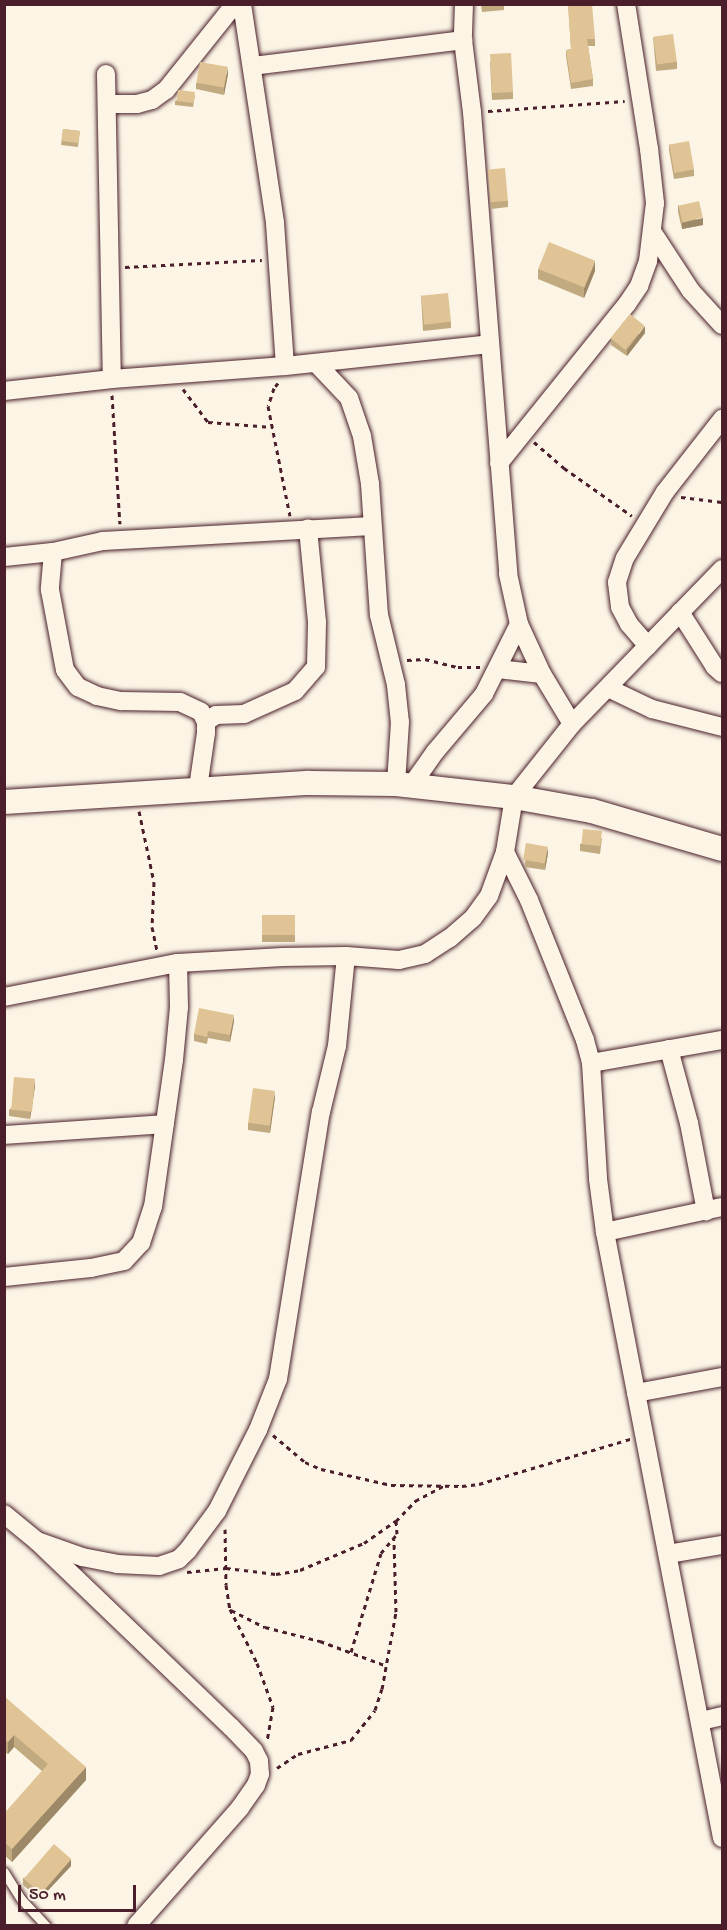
<!DOCTYPE html>
<html>
<head>
<meta charset="utf-8">
<style>
  body { margin:0 }
  #map { position:relative; width:727px; height:1930px; overflow:hidden; background:#fcf5e5; font-family:"Gochi Hand",sans-serif }
  div>[style] { position:absolute }
  [style*='--x'] { left:calc(var(--x)*1px); top:calc(var(--y)*1px); width:calc(var(--w)*1px); rotate:calc(var(--a)*1deg) }
  .path>* { height:3px; margin-top:-1.5px; transform-origin:0; background:repeating-linear-gradient(90deg,#4a1f2b 0 4.5px,transparent 0 9px) }
  .roads { filter:drop-shadow(0 0 2px #4a1f2b) drop-shadow(0 0 2px #4a1f2b) }
  .service>* { height:9px; margin:-4.5px; padding:0 4.5px; transform-origin:4.5px; border-radius:4.5px; background:#fcf5e5 }
  .minor>* { height:18px; margin:-9px; padding:0 9px; transform-origin:9px; border-radius:9px; background:#fcf5e5 }
  .tertiary>* { height:24px; margin:-12px; padding:0 12px; transform-origin:12px; border-radius:12px; background:#fcf5e5 }
  .wall>* { inset:0; background:#c1a980; transform-origin:0 0 }
  .shaded-wall>* { inset:0; background:#9d8968 }
  .building>* { inset:0; background:#e0c495; transform-origin:0 0 }
  span { translate:-50% -50%; white-space:nowrap; text-align:center; line-height:1.15; -webkit-text-stroke:6px #fcf5e5; paint-order:stroke }
  .frame { position:absolute; inset:0; border:6px solid #4a1f2b; pointer-events:none }
  .scale { position:absolute; left:18px; top:1885px; width:118px; height:27px; box-sizing:border-box; border:3px solid #4a1f2b; border-top:0; padding-left:8px; font-size:18px; line-height:21px; white-space:nowrap; color:#4a1f2b; -webkit-text-stroke:4px #fcf5e5; paint-order:stroke }
</style>
</head>
<body>
<div id="map">
  <div class="path">
    <i style="--x:488;--y:111;--w:137;--a:-4.2"></i>
    <i style="--x:125;--y:267;--w:137;--a:-2.9"></i>
    <i style="--x:278;--y:383;--w:6;--a:129"></i>
    <i style="--x:274;--y:388;--w:19;--a:108"></i>
    <i style="--x:268;--y:406;--w:112;--a:78.7"></i>
    <i style="--x:183;--y:389;--w:41;--a:52.9"></i>
    <i style="--x:208;--y:422;--w:63;--a:4.5"></i>
    <i style="--x:112;--y:395;--w:129;--a:86.5"></i>
    <i style="--x:534;--y:442;--w:40;--a:41"></i>
    <i style="--x:564;--y:468;--w:83;--a:35.2"></i>
    <i style="--x:681;--y:497;--w:41;--a:7"></i>
    <i style="--x:407;--y:660;--w:18;--a:-3"></i>
    <i style="--x:425;--y:659;--w:34;--a:14"></i>
    <i style="--x:458;--y:667;--w:22;--a:0"></i>
    <i style="--x:139;--y:811;--w:73;--a:78.1"></i>
    <i style="--x:154;--y:882;--w:45;--a:92.5"></i>
    <i style="--x:152;--y:927;--w:24;--a:78"></i>
    <i style="--x:273;--y:1435;--w:42;--a:40.2"></i>
    <i style="--x:305;--y:1462;--w:17;--a:24"></i>
    <i style="--x:321;--y:1469;--w:72;--a:12.9"></i>
    <i style="--x:391;--y:1485;--w:71;--a:0.8"></i>
    <i style="--x:462;--y:1486;--w:17;--a:-7"></i>
    <i style="--x:479;--y:1484;--w:158;--a:-16.6"></i>
    <i style="--x:225;--y:1529;--w:56;--a:89"></i>
    <i style="--x:226;--y:1585;--w:24;--a:81"></i>
    <i style="--x:230;--y:1609;--w:60;--a:63.4"></i>
    <i style="--x:257;--y:1663;--w:47;--a:70"></i>
    <i style="--x:273;--y:1707;--w:34;--a:100"></i>
    <i style="--x:187;--y:1572;--w:39;--a:-6"></i>
    <i style="--x:226;--y:1568;--w:50;--a:6.8"></i>
    <i style="--x:276;--y:1574;--w:24;--a:-9"></i>
    <i style="--x:300;--y:1570;--w:69;--a:-22.9"></i>
    <i style="--x:364;--y:1543;--w:39;--a:-35"></i>
    <i style="--x:396;--y:1521;--w:28;--a:-46"></i>
    <i style="--x:415;--y:1501;--w:32;--a:-28"></i>
    <i style="--x:231;--y:1610;--w:38;--a:27"></i>
    <i style="--x:265;--y:1627;--w:57;--a:14.3"></i>
    <i style="--x:320;--y:1641;--w:72;--a:20.5"></i>
    <i style="--x:351;--y:1652;--w:103;--a:-73.1"></i>
    <i style="--x:381;--y:1553;--w:25;--a:-50"></i>
    <i style="--x:397;--y:1534;--w:13;--a:-94"></i>
    <i style="--x:277;--y:1768;--w:25;--a:-34"></i>
    <i style="--x:298;--y:1754;--w:55;--a:-14.8"></i>
    <i style="--x:351;--y:1740;--w:38;--a:-51"></i>
    <i style="--x:375;--y:1710;--w:22;--a:-72"></i>
    <i style="--x:382;--y:1689;--w:78;--a:-79.7"></i>
    <i style="--x:396;--y:1612;--w:73;--a:-91.6"></i>
  </div>
  <div class="roads">
    <div class="service">
      <i style="--x:4;--y:1872;--w:32;--a:58"></i>
      <i style="--x:21;--y:1899;--w:37;--a:47"></i>
    </div>
    <div class="minor">
      <i style="--x:242;--y:4;--w:221;--a:81.4"></i>
      <i style="--x:275;--y:223;--w:143;--a:86"></i>
      <i style="--x:464;--y:4;--w:36;--a:92"></i>
      <i style="--x:463;--y:40;--w:73;--a:82.9"></i>
      <i style="--x:472;--y:112;--w:463;--a:85.5"></i>
      <i style="--x:508;--y:574;--w:51;--a:77.6"></i>
      <i style="--x:519;--y:624;--w:55;--a:65.3"></i>
      <i style="--x:542;--y:674;--w:58;--a:59"></i>
      <i style="--x:252;--y:66;--w:213;--a:-7"></i>
      <i style="--x:106;--y:74;--w:305;--a:88.9"></i>
      <i style="--x:107;--y:104;--w:30;--a:0"></i>
      <i style="--x:137;--y:104;--w:16;--a:-15"></i>
      <i style="--x:152;--y:100;--w:17;--a:-36"></i>
      <i style="--x:166;--y:90;--w:110;--a:-51.3"></i>
      <i style="--x:653;--y:233;--w:69;--a:56.8"></i>
      <i style="--x:691;--y:291;--w:46;--a:47.6"></i>
      <i style="--x:316;--y:363;--w:48;--a:46.7"></i>
      <i style="--x:349;--y:398;--w:40;--a:71.1"></i>
      <i style="--x:362;--y:436;--w:49;--a:80.5"></i>
      <i style="--x:370;--y:484;--w:131;--a:86.1"></i>
      <i style="--x:379;--y:615;--w:72;--a:76.3"></i>
      <i style="--x:396;--y:685;--w:37;--a:84"></i>
      <i style="--x:400;--y:722;--w:62;--a:93.7"></i>
      <i style="--x:4;--y:391;--w:109;--a:-6.3"></i>
      <i style="--x:112;--y:379;--w:173;--a:-4.3"></i>
      <i style="--x:285;--y:366;--w:206;--a:-6.1"></i>
      <i style="--x:499;--y:463;--w:204;--a:-51.2"></i>
      <i style="--x:627;--y:304;--w:22;--a:-56"></i>
      <i style="--x:639;--y:286;--w:27;--a:-70"></i>
      <i style="--x:648;--y:261;--w:58;--a:-83.1"></i>
      <i style="--x:655;--y:203;--w:54;--a:-96.3"></i>
      <i style="--x:649;--y:149;--w:147;--a:-99"></i>
      <i style="--x:53;--y:552;--w:38;--a:95"></i>
      <i style="--x:50;--y:590;--w:81;--a:79.4"></i>
      <i style="--x:65;--y:670;--w:21;--a:53"></i>
      <i style="--x:78;--y:687;--w:21;--a:25"></i>
      <i style="--x:97;--y:696;--w:25;--a:12"></i>
      <i style="--x:121;--y:701;--w:59;--a:1"></i>
      <i style="--x:180;--y:702;--w:23;--a:25"></i>
      <i style="--x:201;--y:712;--w:11;--a:63"></i>
      <i style="--x:206;--y:722;--w:11;--a:90"></i>
      <i style="--x:206;--y:733;--w:56;--a:98.3"></i>
      <i style="--x:4;--y:557;--w:49;--a:-5.8"></i>
      <i style="--x:53;--y:552;--w:51;--a:-12.4"></i>
      <i style="--x:103;--y:541;--w:269;--a:-3.2"></i>
      <i style="--x:680;--y:612;--w:65;--a:57.5"></i>
      <i style="--x:715;--y:667;--w:9;--a:41"></i>
      <i style="--x:648;--y:646;--w:29;--a:-131"></i>
      <i style="--x:629;--y:624;--w:19;--a:-118"></i>
      <i style="--x:620;--y:607;--w:25;--a:-97"></i>
      <i style="--x:617;--y:582;--w:25;--a:-72"></i>
      <i style="--x:625;--y:558;--w:77;--a:-58.8"></i>
      <i style="--x:665;--y:492;--w:93;--a:-52"></i>
      <i style="--x:498;--y:669;--w:44;--a:6.5"></i>
      <i style="--x:608;--y:688;--w:49;--a:25.5"></i>
      <i style="--x:652;--y:709;--w:72;--a:14.4"></i>
      <i style="--x:206;--y:722;--w:12;--a:-35"></i>
      <i style="--x:216;--y:715;--w:28;--a:-2"></i>
      <i style="--x:244;--y:714;--w:56;--a:-24.3"></i>
      <i style="--x:295;--y:691;--w:32;--a:-49"></i>
      <i style="--x:316;--y:667;--w:45;--a:-88.7"></i>
      <i style="--x:317;--y:622;--w:94;--a:-95.5"></i>
      <i style="--x:411;--y:786;--w:42;--a:-54.8"></i>
      <i style="--x:435;--y:752;--w:76;--a:-49.8"></i>
      <i style="--x:484;--y:694;--w:78;--a:-63.4"></i>
      <i style="--x:505;--y:852;--w:54;--a:63.4"></i>
      <i style="--x:529;--y:900;--w:151;--a:68.2"></i>
      <i style="--x:585;--y:1040;--w:24;--a:75"></i>
      <i style="--x:591;--y:1063;--w:116;--a:86.5"></i>
      <i style="--x:598;--y:1179;--w:53;--a:82.5"></i>
      <i style="--x:605;--y:1232;--w:617;--a:79.07"></i>
      <i style="--x:4;--y:997;--w:177;--a:-11.1"></i>
      <i style="--x:178;--y:963;--w:105;--a:-3.3"></i>
      <i style="--x:283;--y:957;--w:63;--a:-0.9"></i>
      <i style="--x:346;--y:956;--w:53;--a:4.3"></i>
      <i style="--x:399;--y:960;--w:27;--a:-13"></i>
      <i style="--x:425;--y:954;--w:30;--a:-33"></i>
      <i style="--x:450;--y:938;--w:30;--a:-41"></i>
      <i style="--x:473;--y:918;--w:27;--a:-54"></i>
      <i style="--x:489;--y:896;--w:47;--a:-70"></i>
      <i style="--x:505;--y:852;--w:56;--a:-80.7"></i>
      <i style="--x:514;--y:797;--w:93;--a:-51.5"></i>
      <i style="--x:572;--y:724;--w:216;--a:-45.9"></i>
      <i style="--x:669;--y:1049;--w:77;--a:74.9"></i>
      <i style="--x:689;--y:1123;--w:90;--a:79.1"></i>
      <i style="--x:591;--y:1063;--w:133;--a:-10"></i>
      <i style="--x:4;--y:1135;--w:161;--a:-3.9"></i>
      <i style="--x:605;--y:1232;--w:120;--a:-12.1"></i>
      <i style="--x:4;--y:1277;--w:87;--a:-5.9"></i>
      <i style="--x:91;--y:1268;--w:34;--a:-12"></i>
      <i style="--x:124;--y:1261;--w:25;--a:-47"></i>
      <i style="--x:141;--y:1243;--w:38;--a:-72"></i>
      <i style="--x:153;--y:1207;--w:148;--a:-81.9"></i>
      <i style="--x:174;--y:1060;--w:53;--a:-84.6"></i>
      <i style="--x:179;--y:1007;--w:44;--a:-91.3"></i>
      <i style="--x:636;--y:1393;--w:87;--a:-10.5"></i>
      <i style="--x:4;--y:1514;--w:43;--a:39.3"></i>
      <i style="--x:37;--y:1541;--w:269;--a:43.8"></i>
      <i style="--x:231;--y:1727;--w:33;--a:46"></i>
      <i style="--x:254;--y:1751;--w:11;--a:63"></i>
      <i style="--x:259;--y:1761;--w:13;--a:86"></i>
      <i style="--x:260;--y:1774;--w:12;--a:110"></i>
      <i style="--x:256;--y:1785;--w:28;--a:125"></i>
      <i style="--x:240;--y:1808;--w:157;--a:131.4"></i>
      <i style="--x:37;--y:1541;--w:48;--a:19.6"></i>
      <i style="--x:82;--y:1557;--w:36;--a:11"></i>
      <i style="--x:117;--y:1564;--w:42;--a:2.7"></i>
      <i style="--x:159;--y:1566;--w:21;--a:-19"></i>
      <i style="--x:179;--y:1559;--w:13;--a:-45"></i>
      <i style="--x:188;--y:1550;--w:49;--a:-53.4"></i>
      <i style="--x:217;--y:1511;--w:91;--a:-63.2"></i>
      <i style="--x:258;--y:1430;--w:55;--a:-68.6"></i>
      <i style="--x:278;--y:1379;--w:270;--a:-80.9"></i>
      <i style="--x:321;--y:1112;--w:68;--a:-76.4"></i>
      <i style="--x:337;--y:1046;--w:90;--a:-84.3"></i>
      <i style="--x:668;--y:1554;--w:55;--a:-9.5"></i>
      <i style="--x:701;--y:1721;--w:22;--a:-13"></i>
    </div>
    <div class="tertiary">
      <i style="--x:4;--y:802;--w:306;--a:-3.6"></i>
      <i style="--x:309;--y:783;--w:87;--a:0.7"></i>
      <i style="--x:396;--y:784;--w:119;--a:6.3"></i>
      <i style="--x:514;--y:797;--w:79;--a:10.2"></i>
      <i style="--x:592;--y:811;--w:135;--a:16.3"></i>
    </div>
  </div>
  <div class="wall">
    <i style="clip-path:polygon(481px 4px,504px 4px,504px 10px,482px 12px)"></i>
    <i style="clip-path:polygon(568px 4px,595px 39px,595px 46px,588px 46px,593px 79px,593px 86px,571px 89px,566px 56px,566px 50px,571px 49px)"></i>
    <i style="clip-path:polygon(653px 37px,677px 62px,677px 69px,656px 71px)"></i>
    <i style="clip-path:polygon(490px 61px,513px 92px,513px 99px,492px 100px)"></i>
    <i style="clip-path:polygon(228px 74px,224px 95px,196px 89px,196px 83px)"></i>
    <i style="clip-path:polygon(195px 95px,193px 107px,175px 105px,175px 101px)"></i>
    <i style="left:63px;top:129px;width:17px;height:16px;rotate:7deg"></i>
    <i style="clip-path:polygon(669px 144px,694px 170px,694px 176px,674px 179px,669px 150px)"></i>
    <i style="clip-path:polygon(488px 170px,508px 201px,508px 207px,491px 209px)"></i>
    <i style="clip-path:polygon(678px 205px,703px 225px,682px 229px,678px 212px)"></i>
    <i style="clip-path:polygon(538px 269px,595px 271px,584px 298px,538px 279px)"></i>
    <i style="clip-path:polygon(421px 295px,451px 322px,451px 328px,423px 331px)"></i>
    <i style="clip-path:polygon(645px 333px,627px 356px,611px 345px,611px 338px)"></i>
    <i style="clip-path:polygon(602px 838px,600px 854px,580px 851px,580px 844px)"></i>
    <i style="clip-path:polygon(526px 843px,548px 853px,545px 870px,525px 867px)"></i>
    <i style="left:295px;top:915px;width:27px;height:33px;rotate:90deg"></i>
    <i style="clip-path:polygon(234px 1021px,230px 1042px,208px 1038px,207px 1044px,194px 1041px,194px 1034px)"></i>
    <i style="clip-path:polygon(35px 1086px,30px 1119px,9px 1116px,9px 1110px)"></i>
    <i style="clip-path:polygon(275px 1097px,270px 1133px,248px 1130px,248px 1123px)"></i>
    <i style="clip-path:polygon(4px 1696px,86px 1780px,12px 1862px,4px 1855px,4px 1814px,42px 1771px,14px 1747px,8px 1754px,4px 1752px)"></i>
    <i style="clip-path:polygon(71px 1866px,40px 1899px,23px 1885px,23px 1878px)"></i>
  </div>
  <div class="shaded-wall">
    <i style="clip-path:polygon(228px 67px,228px 74px,224px 95px,224px 88px)"></i>
    <i style="clip-path:polygon(703px 218px,703px 225px,682px 229px,682px 223px)"></i>
    <i style="clip-path:polygon(595px 261px,595px 271px,584px 298px,584px 288px)"></i>
    <i style="clip-path:polygon(645px 326px,645px 333px,627px 356px,627px 350px)"></i>
    <i style="clip-path:polygon(548px 847px,548px 853px,545px 870px,545px 863px)"></i>
    <i style="clip-path:polygon(234px 1015px,234px 1021px,230px 1042px,230px 1035px)"></i>
    <i style="clip-path:polygon(35px 1079px,35px 1086px,30px 1119px,30px 1113px)"></i>
    <i style="clip-path:polygon(275px 1091px,275px 1097px,270px 1133px,270px 1126px)"></i>
    <i style="clip-path:polygon(14px 1735px,14px 1747px,8px 1754px,8px 1742px)"></i>
    <i style="clip-path:polygon(86px 1767px,86px 1780px,12px 1862px,12px 1849px)"></i>
    <i style="clip-path:polygon(71px 1859px,71px 1866px,40px 1899px,40px 1893px)"></i>
  </div>
  <div class="building">
    <i style="clip-path:polygon(568px 4px,592px 4px,595px 39px,587px 39px,593px 79px,571px 83px,566px 50px,571px 49px)"></i>
    <i style="left:673px;top:34px;width:28px;height:20px;rotate:82deg"></i>
    <i style="left:511px;top:53px;width:39px;height:21px;rotate:87deg"></i>
    <i style="left:200px;top:62px;width:28px;height:21px;rotate:10deg"></i>
    <i style="left:178px;top:90px;width:17px;height:11px;rotate:7deg"></i>
    <i style="left:63px;top:129px;width:17px;height:12px;rotate:7deg"></i>
    <i style="left:689px;top:141px;width:29px;height:20px;rotate:80deg"></i>
    <i style="left:505px;top:168px;width:33px;height:17px;rotate:85deg"></i>
    <i style="left:699px;top:201px;width:17px;height:21px;rotate:77deg"></i>
    <i style="left:549px;top:242px;width:50px;height:29px;rotate:22deg"></i>
    <i style="left:448px;top:293px;width:29px;height:27px;rotate:84deg"></i>
    <i style="left:630px;top:314px;width:19px;height:31px;rotate:39deg"></i>
    <i style="left:583px;top:829px;width:19px;height:15px;rotate:6deg"></i>
    <i style="left:526px;top:843px;width:22px;height:17px;rotate:10deg"></i>
    <i style="left:295px;top:915px;width:20px;height:33px;rotate:90deg"></i>
    <i style="clip-path:polygon(199px 1008px,234px 1015px,230px 1035px,208px 1031px,207px 1037px,194px 1034px)"></i>
    <i style="left:14px;top:1077px;width:21px;height:33px;rotate:5deg"></i>
    <i style="left:253px;top:1088px;width:22px;height:35px;rotate:8deg"></i>
    <i style="clip-path:polygon(4px 1696px,86px 1767px,12px 1849px,4px 1842px,4px 1814px,48px 1764px,14px 1735px,8px 1742px,4px 1739px)"></i>
    <i style="left:54px;top:1844px;width:23px;height:46px;rotate:41deg"></i>
  </div>
  <div class="frame"></div>
  <div class="scale">50 m</div>
</div>
</body>
</html>
